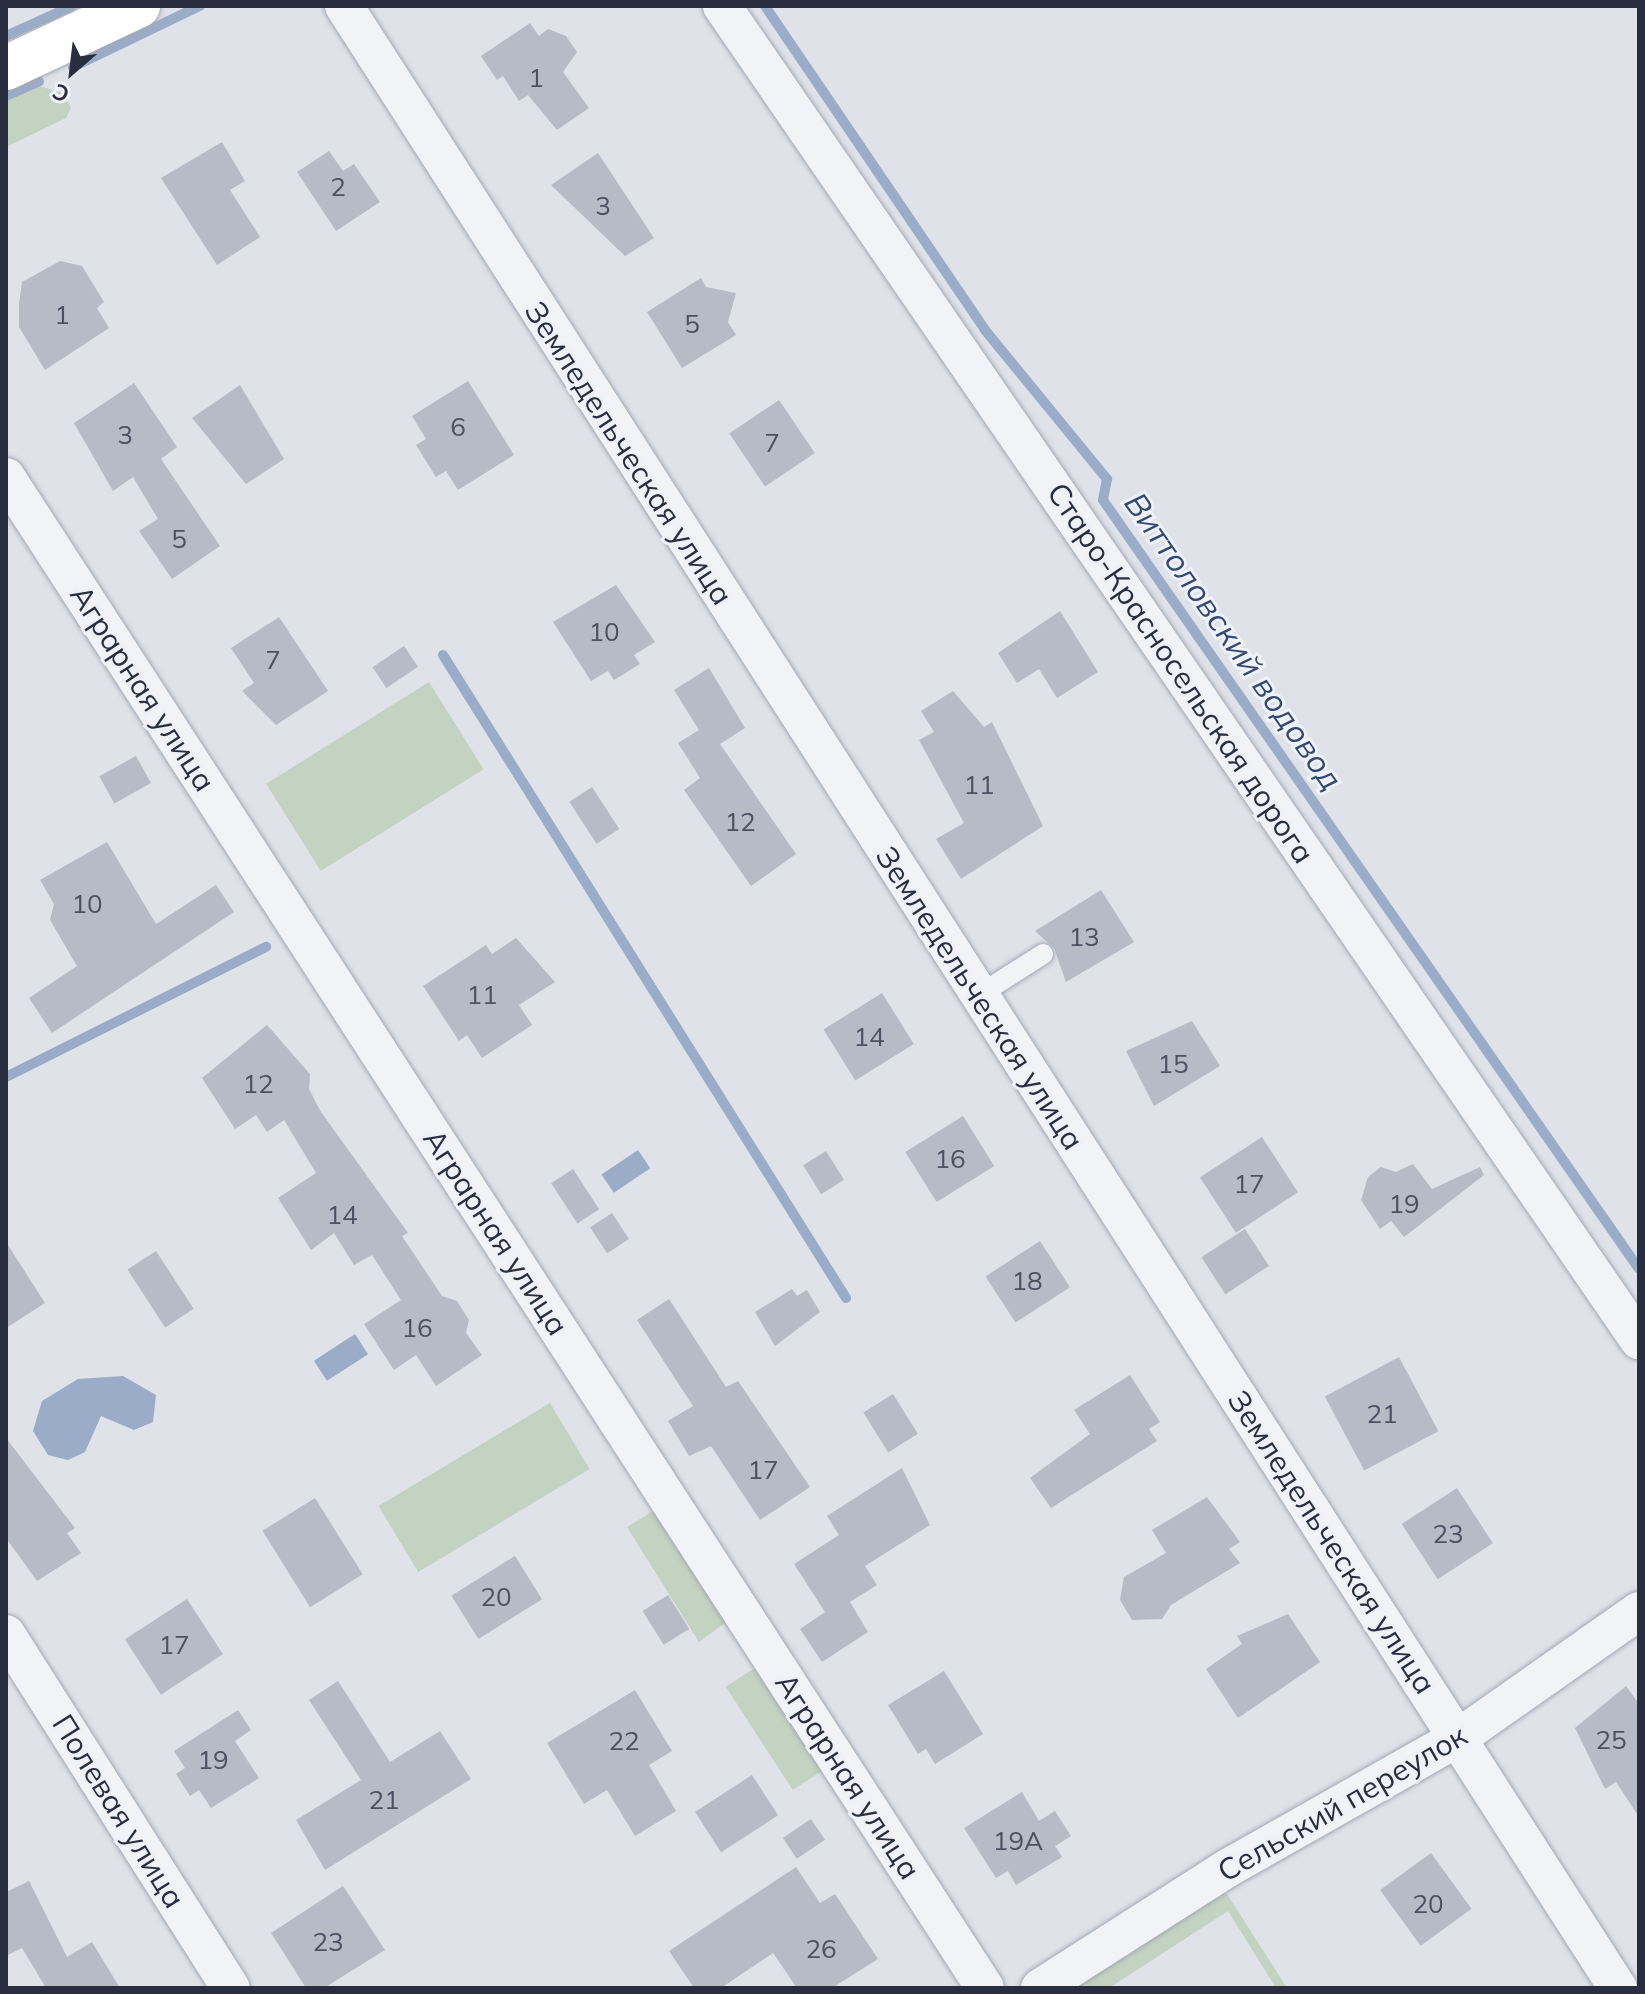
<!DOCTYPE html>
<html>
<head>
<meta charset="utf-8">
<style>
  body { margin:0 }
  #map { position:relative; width:1645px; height:1994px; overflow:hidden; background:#dfe2e9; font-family:Mulish,sans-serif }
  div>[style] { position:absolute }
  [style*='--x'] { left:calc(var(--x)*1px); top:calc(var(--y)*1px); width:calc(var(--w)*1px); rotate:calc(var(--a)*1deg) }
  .green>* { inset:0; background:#c3d2c1; transform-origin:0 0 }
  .water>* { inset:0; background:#9bacc8; transform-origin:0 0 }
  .stream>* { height:10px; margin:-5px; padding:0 5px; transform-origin:5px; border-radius:5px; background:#9bacc8 }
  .building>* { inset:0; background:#b7bbc5; transform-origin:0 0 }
  .roads { filter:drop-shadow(0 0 2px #a4a8b3) drop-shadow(0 0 2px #a4a8b3) }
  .lane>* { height:20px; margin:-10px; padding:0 10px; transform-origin:10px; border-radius:10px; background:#f2f3f7 }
  .street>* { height:38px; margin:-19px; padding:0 19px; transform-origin:19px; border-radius:19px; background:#f2f3f7 }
  .secondary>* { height:44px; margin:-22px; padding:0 22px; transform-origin:22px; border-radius:22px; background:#fff }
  span { translate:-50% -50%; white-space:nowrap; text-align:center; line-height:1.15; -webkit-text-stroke:6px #eff1f6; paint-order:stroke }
  .number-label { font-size:26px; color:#4c5161 }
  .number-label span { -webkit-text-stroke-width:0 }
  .street-label { font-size:30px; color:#282e40 }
  .water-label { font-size:32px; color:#334973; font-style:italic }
  .frame { position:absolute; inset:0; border:8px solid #282e40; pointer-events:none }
  .north { position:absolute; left:32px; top:32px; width:80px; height:80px; -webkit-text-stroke:6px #eff1f6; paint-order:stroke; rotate:208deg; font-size:22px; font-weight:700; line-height:32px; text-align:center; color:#282e40 }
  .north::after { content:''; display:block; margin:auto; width:28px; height:36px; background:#282e40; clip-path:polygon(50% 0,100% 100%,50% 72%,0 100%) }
</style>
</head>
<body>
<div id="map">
  <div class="green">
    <i style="clip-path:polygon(39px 86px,63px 93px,71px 108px,66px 118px,6px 147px,6px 101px)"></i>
    <i style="left:429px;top:682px;width:103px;height:192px;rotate:58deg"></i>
    <i style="left:550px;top:1403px;width:77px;height:200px;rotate:59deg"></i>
    <i style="clip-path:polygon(653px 1511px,729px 1620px,699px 1642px,627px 1527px)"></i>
    <i style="left:761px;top:1664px;width:123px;height:42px;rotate:57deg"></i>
    <i style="clip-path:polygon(1205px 1890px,1227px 1894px,1287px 1988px,1276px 1988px,1228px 1911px,1109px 1988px,1053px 1988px)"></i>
  </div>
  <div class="water">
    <i style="left:638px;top:1150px;width:22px;height:44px;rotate:56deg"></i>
    <i style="left:355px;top:1334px;width:24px;height:49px;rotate:57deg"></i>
    <i style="clip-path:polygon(123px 1376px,156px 1395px,153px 1422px,134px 1430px,101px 1416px,85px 1452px,68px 1460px,48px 1455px,33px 1431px,42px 1401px,78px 1379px)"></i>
  </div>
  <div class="stream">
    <i style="--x:765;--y:6;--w:392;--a:55.8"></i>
    <i style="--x:985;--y:330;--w:193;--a:50.7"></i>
    <i style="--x:1107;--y:479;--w:21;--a:101"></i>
    <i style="--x:1103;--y:500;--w:937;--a:55.12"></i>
    <i style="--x:6;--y:36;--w:72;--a:-24.4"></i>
    <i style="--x:73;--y:67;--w:141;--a:-25.7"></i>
    <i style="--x:6;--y:96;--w:36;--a:-24"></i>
    <i style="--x:443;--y:655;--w:759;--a:57.92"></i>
    <i style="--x:6;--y:1077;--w:291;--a:-26.6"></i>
  </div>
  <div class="building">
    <i style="clip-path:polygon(530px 23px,539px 36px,548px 29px,566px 36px,577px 52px,563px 72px,589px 108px,557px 130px,528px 95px,519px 101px,503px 76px,497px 80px,481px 56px)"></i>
    <i style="clip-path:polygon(222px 142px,245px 181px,230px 190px,260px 237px,217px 265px,161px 178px)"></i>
    <i style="clip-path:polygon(329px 151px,343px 171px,354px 164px,380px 202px,336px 231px,297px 172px)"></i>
    <i style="clip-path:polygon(598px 153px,654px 238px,625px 256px,551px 185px)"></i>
    <i style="clip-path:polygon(60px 261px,82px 266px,104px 302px,97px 308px,109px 328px,45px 370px,19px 327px,19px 304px,22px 282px)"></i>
    <i style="clip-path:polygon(701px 278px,706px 287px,736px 293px,728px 322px,736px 335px,682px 368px,647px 312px)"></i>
    <i style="clip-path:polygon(468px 381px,514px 455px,458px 490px,446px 471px,436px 477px,416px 445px,426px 439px,412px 416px)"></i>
    <i style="clip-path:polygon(134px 383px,177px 447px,161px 459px,220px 546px,172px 579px,139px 531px,158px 519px,133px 477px,113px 491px,74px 423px)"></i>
    <i style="clip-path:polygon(240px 385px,284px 459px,246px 484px,192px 418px)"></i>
    <i style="left:779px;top:400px;width:64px;height:60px;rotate:56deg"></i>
    <i style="clip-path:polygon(616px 585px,655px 642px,634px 655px,640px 664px,614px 680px,608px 671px,591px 681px,553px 622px)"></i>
    <i style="clip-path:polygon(1060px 611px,1098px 672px,1057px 698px,1039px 669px,1017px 683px,998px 653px)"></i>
    <i style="clip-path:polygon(279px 617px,328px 691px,276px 725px,242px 691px,254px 683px,231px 648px)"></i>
    <i style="left:404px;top:646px;width:25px;height:38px;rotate:56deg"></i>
    <i style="clip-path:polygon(709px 668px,745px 728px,720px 744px,796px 854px,751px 886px,684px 790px,700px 778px,678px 743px,699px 730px,674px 690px)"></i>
    <i style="clip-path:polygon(953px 691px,984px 727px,992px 722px,1043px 826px,961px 879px,936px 839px,964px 823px,919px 740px,934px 732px,921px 711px)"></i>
    <i style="left:136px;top:756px;width:31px;height:42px;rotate:61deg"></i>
    <i style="left:592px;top:787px;width:50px;height:27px;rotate:57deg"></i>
    <i style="clip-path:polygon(107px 842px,156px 924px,216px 885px,234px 912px,52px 1033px,29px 998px,77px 966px,50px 920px,54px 904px,40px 880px)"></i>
    <i style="clip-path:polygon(1101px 890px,1134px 942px,1066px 982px,1054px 948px,1035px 931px)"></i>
    <i style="clip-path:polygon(516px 938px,555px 982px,519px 1005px,532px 1025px,482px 1058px,467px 1035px,459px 1041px,423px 986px,486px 945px,492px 954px)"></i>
    <i style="left:882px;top:993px;width:60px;height:69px;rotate:58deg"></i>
    <i style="clip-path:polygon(1192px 1021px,1220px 1066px,1154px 1106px,1126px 1051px)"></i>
    <i style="clip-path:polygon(267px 1025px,310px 1074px,309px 1089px,321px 1112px,408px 1233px,402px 1236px,442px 1296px,457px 1301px,469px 1320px,466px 1333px,482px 1355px,436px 1386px,416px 1355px,394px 1370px,364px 1324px,401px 1300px,372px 1255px,354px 1265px,334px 1233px,311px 1250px,278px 1198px,316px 1173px,284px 1120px,267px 1132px,256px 1115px,235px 1129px,202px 1078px)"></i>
    <i style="left:963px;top:1116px;width:59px;height:68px;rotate:58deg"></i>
    <i style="left:1262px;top:1137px;width:66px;height:74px;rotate:57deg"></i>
    <i style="left:826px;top:1151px;width:34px;height:27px;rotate:58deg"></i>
    <i style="clip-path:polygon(1413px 1164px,1432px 1189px,1480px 1167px,1484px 1175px,1404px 1237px,1391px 1221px,1380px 1229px,1361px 1200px,1368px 1177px,1381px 1167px,1396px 1172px)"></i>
    <i style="left:573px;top:1169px;width:48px;height:26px;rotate:57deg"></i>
    <i style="left:612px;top:1213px;width:31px;height:26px;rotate:57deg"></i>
    <i style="left:1245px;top:1229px;width:44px;height:52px;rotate:57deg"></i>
    <i style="left:1040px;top:1241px;width:55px;height:65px;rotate:57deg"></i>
    <i style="clip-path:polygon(6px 1242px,45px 1303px,6px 1328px)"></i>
    <i style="left:156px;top:1251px;width:69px;height:34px;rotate:57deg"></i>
    <i style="clip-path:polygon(792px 1289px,797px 1296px,807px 1290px,820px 1312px,775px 1346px,755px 1312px)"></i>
    <i style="clip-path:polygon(669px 1299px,726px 1387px,738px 1381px,810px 1487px,760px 1520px,711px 1446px,689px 1456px,668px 1421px,693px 1406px,637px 1320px)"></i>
    <i style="left:1399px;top:1357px;width:84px;height:84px;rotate:62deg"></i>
    <i style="clip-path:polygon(1130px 1375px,1160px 1422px,1149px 1429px,1157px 1441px,1051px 1508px,1030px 1478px,1090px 1434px,1074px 1410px)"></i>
    <i style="left:893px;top:1394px;width:47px;height:35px;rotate:58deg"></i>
    <i style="clip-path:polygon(6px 1438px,75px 1528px,67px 1533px,81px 1553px,37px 1581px,6px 1538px)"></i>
    <i style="clip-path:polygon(902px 1468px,930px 1525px,865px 1566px,877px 1585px,850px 1602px,868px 1632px,822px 1662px,800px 1629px,825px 1612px,794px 1564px,839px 1535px,827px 1516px)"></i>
    <i style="left:1457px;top:1488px;width:66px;height:66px;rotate:57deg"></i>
    <i style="clip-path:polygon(1207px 1497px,1240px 1542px,1229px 1549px,1240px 1563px,1171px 1605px,1162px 1619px,1132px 1620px,1120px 1600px,1124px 1577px,1166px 1553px,1152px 1530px)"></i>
    <i style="left:315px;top:1498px;width:90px;height:62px;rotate:58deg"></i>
    <i style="left:515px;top:1556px;width:51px;height:75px;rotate:58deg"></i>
    <i style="left:668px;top:1595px;width:40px;height:30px;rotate:58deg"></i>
    <i style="left:187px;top:1599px;width:66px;height:74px;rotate:57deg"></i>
    <i style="clip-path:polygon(1288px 1614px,1320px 1662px,1238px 1718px,1206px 1669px,1242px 1644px,1237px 1636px)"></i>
    <i style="clip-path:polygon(944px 1671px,983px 1734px,935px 1764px,926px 1749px,918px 1754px,888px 1705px)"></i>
    <i style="clip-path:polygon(338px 1681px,390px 1762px,440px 1731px,471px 1779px,325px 1870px,296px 1820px,361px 1780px,309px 1700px)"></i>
    <i style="clip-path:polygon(1626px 1686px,1639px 1704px,1639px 1817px,1616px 1782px,1605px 1789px,1575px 1728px)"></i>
    <i style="clip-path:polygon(635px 1690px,672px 1751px,649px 1765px,676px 1811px,635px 1836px,607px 1790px,584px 1804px,547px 1743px)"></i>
    <i style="clip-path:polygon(238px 1710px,251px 1730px,235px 1741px,259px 1778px,211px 1808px,199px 1790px,190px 1796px,176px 1774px,185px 1768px,174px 1751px)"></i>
    <i style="left:752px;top:1775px;width:48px;height:68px;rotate:57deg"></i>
    <i style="clip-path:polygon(1022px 1792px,1039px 1821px,1055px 1811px,1071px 1836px,1055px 1846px,1062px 1857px,1016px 1885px,1008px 1871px,996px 1878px,964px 1828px)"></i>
    <i style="left:811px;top:1819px;width:25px;height:34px;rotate:56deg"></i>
    <i style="left:1431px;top:1853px;width:69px;height:63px;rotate:54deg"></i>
    <i style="clip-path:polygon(796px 1867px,820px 1903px,835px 1894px,878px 1959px,832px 1988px,797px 1988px,773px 1953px,721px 1988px,694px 1988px,669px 1951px)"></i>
    <i style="clip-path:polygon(29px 1881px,67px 1957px,92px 1942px,120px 1988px,46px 1988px,22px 1948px,6px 1956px,6px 1892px)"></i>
    <i style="clip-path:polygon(343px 1886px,385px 1950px,324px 1988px,306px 1988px,271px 1933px)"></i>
  </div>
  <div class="roads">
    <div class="lane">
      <i style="--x:979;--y:995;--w:76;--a:-32.6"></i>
    </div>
    <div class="street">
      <i style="--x:344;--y:6;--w:2356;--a:57.27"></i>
      <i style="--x:722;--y:6;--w:1619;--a:55.5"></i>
      <i style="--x:6;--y:477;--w:1800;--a:57.06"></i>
      <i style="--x:6;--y:1634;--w:419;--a:57.6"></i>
      <i style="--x:1040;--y:1988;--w:221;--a:-32.6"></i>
      <i style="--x:1226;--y:1869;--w:266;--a:-29.5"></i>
      <i style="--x:1458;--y:1738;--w:221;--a:-35.1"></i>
    </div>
    <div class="secondary">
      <i style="--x:6;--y:68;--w:146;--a:-25.2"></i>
    </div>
  </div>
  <div class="number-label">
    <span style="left:536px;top:78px">1</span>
    <span style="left:338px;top:187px">2</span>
    <span style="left:603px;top:206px">3</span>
    <span style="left:62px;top:315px">1</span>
    <span style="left:692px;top:324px">5</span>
    <span style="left:458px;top:427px">6</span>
    <span style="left:125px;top:435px">3</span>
    <span style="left:772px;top:443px">7</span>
    <span style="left:179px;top:539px">5</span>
    <span style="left:604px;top:632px">10</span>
    <span style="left:273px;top:660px">7</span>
    <span style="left:979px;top:785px">11</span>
    <span style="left:740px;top:822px">12</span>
    <span style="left:87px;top:904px">10</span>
    <span style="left:1084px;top:937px">13</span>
    <span style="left:482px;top:995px">11</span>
    <span style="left:869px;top:1037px">14</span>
    <span style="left:1173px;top:1064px">15</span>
    <span style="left:258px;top:1084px">12</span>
    <span style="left:950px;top:1159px">16</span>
    <span style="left:1249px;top:1184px">17</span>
    <span style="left:1404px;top:1204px">19</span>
    <span style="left:342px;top:1215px">14</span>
    <span style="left:1027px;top:1281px">18</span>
    <span style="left:417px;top:1328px">16</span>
    <span style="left:1382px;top:1414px">21</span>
    <span style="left:763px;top:1470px">17</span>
    <span style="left:1448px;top:1534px">23</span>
    <span style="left:496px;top:1597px">20</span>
    <span style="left:174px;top:1645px">17</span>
    <span style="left:1611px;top:1740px">25</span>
    <span style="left:624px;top:1741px">22</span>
    <span style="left:213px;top:1760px">19</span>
    <span style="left:384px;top:1800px">21</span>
    <span style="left:1018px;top:1841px">19А</span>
    <span style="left:1428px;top:1904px">20</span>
    <span style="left:328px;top:1942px">23</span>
    <span style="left:821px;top:1949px">26</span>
  </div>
  <div class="street-label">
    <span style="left:629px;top:453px;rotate:57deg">Земледельческая улица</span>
    <span style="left:1181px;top:673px;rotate:56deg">Старо-Красносельская дорога</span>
    <span style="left:143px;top:688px;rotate:57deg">Аграрная улица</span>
    <span style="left:980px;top:998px;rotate:57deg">Земледельческая улица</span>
    <span style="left:496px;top:1232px;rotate:57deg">Аграрная улица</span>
    <span style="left:1332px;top:1542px;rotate:57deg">Земледельческая улица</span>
    <span style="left:848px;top:1776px;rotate:57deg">Аграрная улица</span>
    <span style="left:1342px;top:1803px;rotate:-30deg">Сельский переулок</span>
    <span style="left:119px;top:1811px;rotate:58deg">Полевая улица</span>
  </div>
  <div class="water-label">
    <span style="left:1234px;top:641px;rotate:55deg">Виттоловский водовод</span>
  </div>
  <div class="frame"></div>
  <div class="north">С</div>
</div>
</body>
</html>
